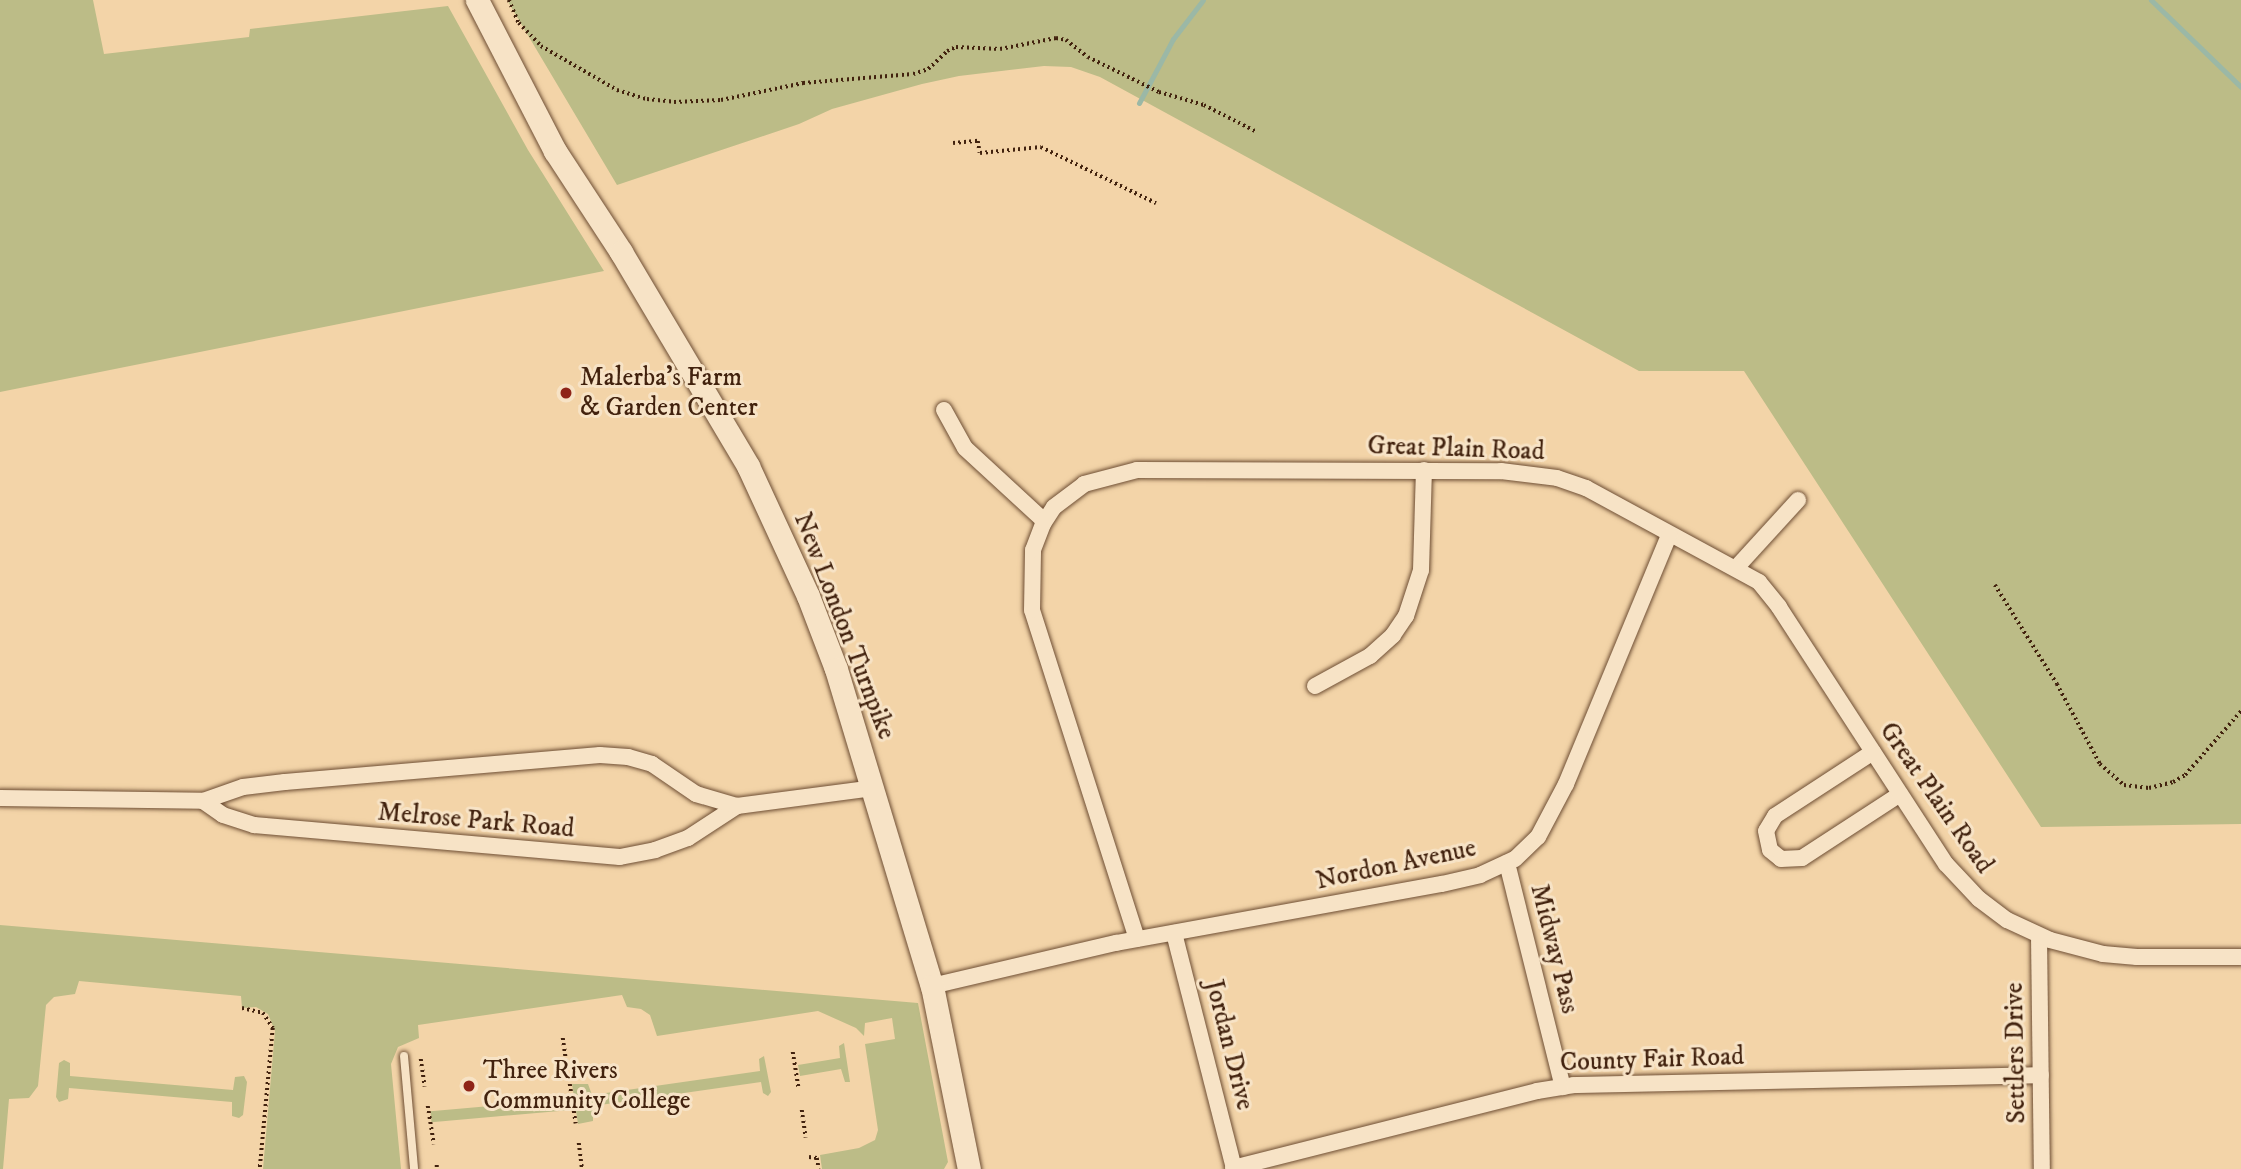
<!DOCTYPE html>
<html>
<head>
<meta charset="utf-8">
<style>
  body { margin:0 }
  #map { position:relative; width:2241px; height:1169px; overflow:hidden; background:#f3d4a8; font-family:"IM FELL DW Pica",serif }
  div>[style] { position:absolute }
  [style*='--x'] { left:calc(var(--x)*1px); top:calc(var(--y)*1px); width:calc(var(--w)*1px); rotate:calc(var(--a)*1deg) }
  .green>* { inset:0; background:#bcbc87; transform-origin:0 0 }
  .stream>* { height:5px; margin:-2.5px; padding:0 2.5px; transform-origin:2.5px; border-radius:2.5px; background:#9bb8a6 }
  .path>* { height:3.5px; margin-top:-1.75px; transform-origin:0; background:repeating-linear-gradient(90deg,#42220e 0 2px,transparent 0 5.5px) }
  .roads { filter:drop-shadow(0 0 2px #6e4e34) drop-shadow(0 0 2px #6e4e34) }
  .service>* { height:8px; margin:-4px; padding:0 4px; transform-origin:4px; border-radius:4px; background:#f7e3c6 }
  .minor>* { height:16px; margin:-8px; padding:0 8px; transform-origin:8px; border-radius:8px; background:#f7e3c6 }
  .secondary>* { height:23px; margin:-11.5px; padding:0 11.5px; transform-origin:11.5px; border-radius:11.5px; background:#f7e3c6 }
  .dots>* { width:19px; height:19px; translate:-50% -50%; box-sizing:border-box; border:4px solid #f7e3c6; border-radius:50% }
  span { translate:-50% -50%; white-space:nowrap; text-align:center; line-height:1.15; -webkit-text-stroke:6px #f7e3c6; paint-order:stroke }
  .poi-label { font-size:26px; color:#42220e }
  .left { translate:0 -50%; text-align:left }
  .street-label { font-size:26px; color:#42220e }
</style>
</head>
<body>
<div id="map">
  <div class="green">
    <i style="clip-path:polygon(0 0,93px 0,104px 54px,249px 37px,250px 29px,448px 6px,528px 150px,604px 271px,0 392px)"></i>
    <i style="clip-path:polygon(507px 0,2241px 0,2241px 824px,2041px 827px,1744px 371px,1639px 371px,1100px 77px,1071px 67px,1044px 66px,959px 76px,922px 84px,832px 109px,799px 124px,617px 185px)"></i>
    <i style="clip-path:polygon(0 925px,918px 1003px,948px 1162px,944px 1169px,822px 1169px,820px 1155px,859px 1148px,875px 1140px,878px 1130px,865px 1044px,895px 1039px,892px 1018px,865px 1023px,864px 1036px,856px 1028px,818px 1011px,657px 1036px,650px 1015px,641px 1009px,627px 1007px,622px 995px,418px 1025px,419px 1038px,398px 1047px,391px 1064px,401px 1169px,263px 1169px,275px 1031px,268px 1014px,256px 1007px,242px 1008px,241px 996px,79px 981px,75px 994px,54px 997px,46px 1005px,38px 1086px,29px 1098px,9px 1099px,3px 1169px,0 1169px)"></i>
    <i style="clip-path:polygon(844px 1043px,850px 1082px,845px 1082px,841px 1069px,800px 1076px,798px 1065px,840px 1058px,839px 1046px)"></i>
    <i style="clip-path:polygon(764px 1056px,771px 1092px,768px 1096px,763px 1093px,761px 1082px,593px 1106px,593px 1121px,578px 1124px,572px 1084px,588px 1084px,592px 1095px,760px 1071px,759px 1059px)"></i>
    <i style="clip-path:polygon(64px 1060px,70px 1063px,70px 1076px,233px 1090px,235px 1077px,244px 1076px,247px 1082px,243px 1115px,239px 1118px,232px 1116px,232px 1102px,69px 1088px,68px 1099px,59px 1102px,56px 1097px,59px 1063px)"></i>
    <i style="left:570px;top:1099px;width:11px;height:140px;rotate:85deg"></i>
  </div>
  <div class="stream">
    <i style="--x:2151;--y:0;--w:125;--a:44"></i>
    <i style="--x:1139;--y:103;--w:72;--a:-62"></i>
    <i style="--x:1173;--y:39;--w:49;--a:-52.4"></i>
  </div>
  <div class="path">
    <i style="--x:509;--y:0;--w:25;--a:67"></i>
    <i style="--x:519;--y:23;--w:32;--a:46"></i>
    <i style="--x:541;--y:46;--w:88;--a:30.1"></i>
    <i style="--x:617;--y:90;--w:31;--a:17"></i>
    <i style="--x:647;--y:99;--w:27;--a:6"></i>
    <i style="--x:674;--y:102;--w:47;--a:-2.4"></i>
    <i style="--x:721;--y:100;--w:84;--a:-11.7"></i>
    <i style="--x:803;--y:83;--w:110;--a:-4.7"></i>
    <i style="--x:913;--y:74;--w:16;--a:-18"></i>
    <i style="--x:928;--y:69;--w:26;--a:-43"></i>
    <i style="--x:947;--y:51;--w:10;--a:-24"></i>
    <i style="--x:956;--y:47;--w:44;--a:2.6"></i>
    <i style="--x:1000;--y:49;--w:57;--a:-11.1"></i>
    <i style="--x:1056;--y:38;--w:10;--a:11"></i>
    <i style="--x:1066;--y:40;--w:28;--a:38"></i>
    <i style="--x:1088;--y:57;--w:79;--a:26.2"></i>
    <i style="--x:1159;--y:92;--w:47;--a:16.1"></i>
    <i style="--x:1204;--y:105;--w:59;--a:27"></i>
    <i style="--x:953;--y:143;--w:25;--a:-5"></i>
    <i style="--x:978;--y:141;--w:12;--a:81"></i>
    <i style="--x:980;--y:153;--w:61;--a:-5.6"></i>
    <i style="--x:1041;--y:147;--w:128;--a:26"></i>
    <i style="--x:1995;--y:585;--w:117;--a:57.9"></i>
    <i style="--x:2057;--y:684;--w:91;--a:61.7"></i>
    <i style="--x:2100;--y:764;--w:32;--a:41"></i>
    <i style="--x:2124;--y:785;--w:25;--a:7"></i>
    <i style="--x:2149;--y:788;--w:25;--a:-14"></i>
    <i style="--x:2173;--y:782;--w:14;--a:-30"></i>
    <i style="--x:2185;--y:775;--w:85;--a:-48.8"></i>
    <i style="--x:242;--y:1008;--w:22;--a:13"></i>
    <i style="--x:263;--y:1013;--w:18;--a:56"></i>
    <i style="--x:273;--y:1028;--w:142;--a:95.3"></i>
    <i style="--x:563;--y:1038;--w:27;--a:82"></i>
    <i style="--x:793;--y:1052;--w:37;--a:81"></i>
    <i style="--x:421;--y:1059;--w:28;--a:82"></i>
    <i style="--x:570;--y:1084;--w:40;--a:81.5"></i>
    <i style="--x:428;--y:1106;--w:39;--a:81"></i>
    <i style="--x:802;--y:1110;--w:28;--a:82"></i>
    <i style="--x:579;--y:1143;--w:26;--a:83"></i>
    <i style="--x:809;--y:1157;--w:8;--a:7"></i>
    <i style="--x:817;--y:1158;--w:11;--a:80"></i>
    <i style="--x:437;--y:1165;--w:4;--a:90"></i>
  </div>
  <div class="roads">
    <div class="service">
      <i style="--x:404;--y:1056;--w:113;--a:84.9"></i>
    </div>
    <div class="minor">
      <i style="--x:944;--y:410;--w:43;--a:61.1"></i>
      <i style="--x:965;--y:448;--w:108;--a:42.7"></i>
      <i style="--x:1736;--y:568;--w:92;--a:-47.6"></i>
      <i style="--x:1315;--y:686;--w:63;--a:-28.6"></i>
      <i style="--x:1370;--y:656;--w:31;--a:-42"></i>
      <i style="--x:1393;--y:635;--w:23;--a:-56"></i>
      <i style="--x:1406;--y:616;--w:48;--a:-71.9"></i>
      <i style="--x:1421;--y:570;--w:100;--a:-88.3"></i>
      <i style="--x:1873;--y:752;--w:117;--a:146.9"></i>
      <i style="--x:1775;--y:816;--w:17;--a:121"></i>
      <i style="--x:1766;--y:831;--w:19;--a:78"></i>
      <i style="--x:1770;--y:850;--w:14;--a:39"></i>
      <i style="--x:1781;--y:859;--w:21;--a:-3"></i>
      <i style="--x:1802;--y:858;--w:117;--a:-33.1"></i>
      <i style="--x:0;--y:798;--w:203;--a:0.8"></i>
      <i style="--x:203;--y:801;--w:24;--a:35"></i>
      <i style="--x:223;--y:815;--w:33;--a:18"></i>
      <i style="--x:254;--y:825;--w:367;--a:5"></i>
      <i style="--x:620;--y:857;--w:36;--a:-11"></i>
      <i style="--x:655;--y:850;--w:35;--a:-20"></i>
      <i style="--x:688;--y:838;--w:59;--a:-33.1"></i>
      <i style="--x:203;--y:801;--w:42;--a:-19.3"></i>
      <i style="--x:243;--y:787;--w:42;--a:-6.8"></i>
      <i style="--x:285;--y:782;--w:316;--a:-4.9"></i>
      <i style="--x:600;--y:755;--w:28;--a:4"></i>
      <i style="--x:628;--y:757;--w:25;--a:16"></i>
      <i style="--x:652;--y:764;--w:53;--a:34.3"></i>
      <i style="--x:696;--y:794;--w:43;--a:16.3"></i>
      <i style="--x:737;--y:806;--w:137;--a:-7.5"></i>
      <i style="--x:1507;--y:863;--w:231;--a:76"></i>
      <i style="--x:1174;--y:933;--w:244;--a:75.7"></i>
      <i style="--x:2039;--y:936;--w:233;--a:89.3"></i>
      <i style="--x:1137;--y:939;--w:345;--a:-107.7"></i>
      <i style="--x:1032;--y:610;--w:60;--a:-89"></i>
      <i style="--x:1033;--y:550;--w:28;--a:-69"></i>
      <i style="--x:1043;--y:524;--w:20;--a:-57"></i>
      <i style="--x:1054;--y:507;--w:38;--a:-37"></i>
      <i style="--x:1084;--y:484;--w:55;--a:-14.8"></i>
      <i style="--x:1137;--y:470;--w:364;--a:0.2"></i>
      <i style="--x:1501;--y:471;--w:56;--a:7.1"></i>
      <i style="--x:1557;--y:478;--w:31;--a:19"></i>
      <i style="--x:1586;--y:488;--w:197;--a:28.5"></i>
      <i style="--x:1759;--y:582;--w:32;--a:51"></i>
      <i style="--x:1779;--y:607;--w:306;--a:57"></i>
      <i style="--x:1946;--y:864;--w:48;--a:46.7"></i>
      <i style="--x:1979;--y:899;--w:35;--a:37"></i>
      <i style="--x:2007;--y:920;--w:47;--a:24.9"></i>
      <i style="--x:2050;--y:940;--w:55;--a:14.8"></i>
      <i style="--x:2103;--y:954;--w:34;--a:5"></i>
      <i style="--x:2137;--y:957;--w:104;--a:0"></i>
      <i style="--x:932;--y:986;--w:189;--a:-13.2"></i>
      <i style="--x:1116;--y:943;--w:331;--a:-10.3"></i>
      <i style="--x:1442;--y:884;--w:39;--a:-13"></i>
      <i style="--x:1480;--y:875;--w:38;--a:-25"></i>
      <i style="--x:1515;--y:859;--w:32;--a:-44"></i>
      <i style="--x:1538;--y:837;--w:60;--a:-62.2"></i>
      <i style="--x:1566;--y:784;--w:269;--a:-67.5"></i>
      <i style="--x:1233;--y:1168;--w:314;--a:-14.2"></i>
      <i style="--x:1537;--y:1091;--w:37;--a:-9"></i>
      <i style="--x:1574;--y:1085;--w:467;--a:-1.2"></i>
    </div>
    <div class="secondary">
      <i style="--x:477;--y:0;--w:170;--a:62.7"></i>
      <i style="--x:555;--y:151;--w:121;--a:56.8"></i>
      <i style="--x:621;--y:252;--w:249;--a:59.3"></i>
      <i style="--x:748;--y:466;--w:143;--a:65.2"></i>
      <i style="--x:808;--y:596;--w:78;--a:69"></i>
      <i style="--x:836;--y:669;--w:331;--a:73.2"></i>
      <i style="--x:932;--y:986;--w:187;--a:78.6"></i>
    </div>
  </div>
  <div class="dots">
    <i style="left:566px;top:393px;background:#8f2418"></i>
    <i style="left:469px;top:1086px;background:#8f2418"></i>
  </div>
  <div class="poi-label">
    <span class="left" style="left:580px;top:393px">Malerba's Farm<br>&amp; Garden Center</span>
    <span class="left" style="left:483px;top:1086px">Three Rivers<br>Community College</span>
  </div>
  <div class="street-label">
    <span style="left:1456px;top:449px;rotate:2deg">Great Plain Road</span>
    <span style="left:844px;top:626px;rotate:69deg">New London Turnpike</span>
    <span style="left:1936px;top:798px;rotate:55deg">Great Plain Road</span>
    <span style="left:476px;top:821px;rotate:5deg">Melrose Park Road</span>
    <span style="left:1396px;top:865px;rotate:-12deg">Nordon Avenue</span>
    <span style="left:1554px;top:949px;rotate:76deg">Midway Pass</span>
    <span style="left:1229px;top:1045px;rotate:76deg">Jordan Drive</span>
    <span style="left:2016px;top:1053px;rotate:-91deg">Settlers Drive</span>
    <span style="left:1652px;top:1060px;rotate:-2deg">County Fair Road</span>
  </div>
</div>
</body>
</html>
